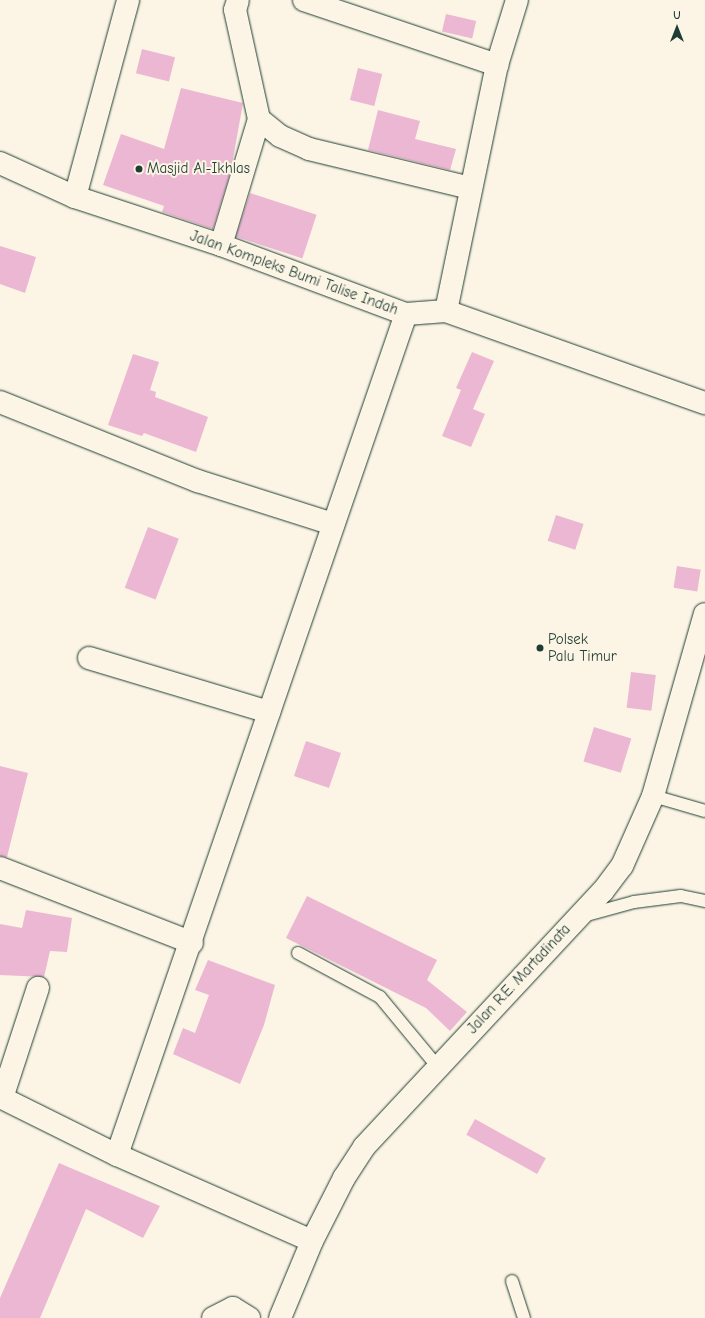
<!DOCTYPE html>
<html>
<head>
<meta charset="utf-8">
<style>
  body { margin:0 }
  #map { position:relative; width:705px; height:1318px; overflow:hidden; background:#fcf5e5; font-family:"Comic Neue",sans-serif }
  div>[style] { position:absolute }
  [style*='--x'] { left:calc(var(--x)*1px); top:calc(var(--y)*1px); width:calc(var(--w)*1px); rotate:calc(var(--a)*1deg) }
  .building>* { inset:0; background:#ecb7d3; transform-origin:0 0 }
  .roads { filter:drop-shadow(0 0 1px #1f3d34) drop-shadow(0 0 1px #1f3d34) }
  .service>* { height:12px; margin:-6px; padding:0 6px; transform-origin:6px; border-radius:6px; background:#fcf5e5 }
  .minor>* { height:22px; margin:-11px; padding:0 11px; transform-origin:11px; border-radius:11px; background:#fcf5e5 }
  .trunk>* { height:22px; margin:-11px; padding:0 11px; transform-origin:11px; border-radius:11px; background:#fcf5e5 }
  .dots>* { width:11px; height:11px; translate:-50% -50%; box-sizing:border-box; border:2px solid #fcf5e5; border-radius:50% }
  span { translate:-50% -50%; white-space:nowrap; text-align:center; line-height:1.15; -webkit-text-stroke:4px #fcf5e5; paint-order:stroke }
  .poi-label { font-size:15px; color:#1f3d34 }
  .left { translate:0 -50%; text-align:left }
  .street-label { font-size:15px; color:#1f3d34 }
  .north { position:absolute; left:657px; top:8px; width:40px; height:40px; -webkit-text-stroke:3px #fcf5e5; paint-order:stroke; rotate:0deg; font-size:11px; font-weight:700; line-height:16px; text-align:center; color:#1f3d34 }
  .north::after { content:''; display:block; margin:auto; width:14px; height:18px; background:#1f3d34; clip-path:polygon(50% 0,100% 100%,50% 72%,0 100%) }
</style>
</head>
<body>
<div id="map">
  <div class="building">
    <i style="left:446px;top:14px;width:31px;height:18px;rotate:13deg"></i>
    <i style="left:142px;top:49px;width:34px;height:25px;rotate:14deg"></i>
    <i style="left:358px;top:68px;width:25px;height:33px;rotate:14deg"></i>
    <i style="clip-path:polygon(181px 88px,243px 103px,231px 170px,213px 229px,162px 212px,164px 206px,103px 185px,121px 134px,164px 149px)"></i>
    <i style="clip-path:polygon(378px 110px,420px 121px,415px 139px,456px 149px,450px 170px,368px 150px)"></i>
    <i style="left:250px;top:193px;width:70px;height:46px;rotate:18deg"></i>
    <i style="clip-path:polygon(0 246px,36px 257px,25px 293px,0 284px)"></i>
    <i style="clip-path:polygon(472px 352px,494px 361px,473px 409px,485px 414px,471px 447px,442px 436px,461px 390px,456px 388px)"></i>
    <i style="clip-path:polygon(133px 354px,159px 362px,150px 390px,156px 392px,155px 397px,208px 417px,196px 452px,144px 433px,142px 436px,108px 425px)"></i>
    <i style="left:556px;top:515px;width:29px;height:27px;rotate:18deg"></i>
    <i style="left:148px;top:527px;width:33px;height:65px;rotate:21deg"></i>
    <i style="left:677px;top:566px;width:24px;height:22px;rotate:9deg"></i>
    <i style="left:631px;top:672px;width:25px;height:36px;rotate:7deg"></i>
    <i style="left:594px;top:727px;width:39px;height:36px;rotate:17deg"></i>
    <i style="left:306px;top:741px;width:37px;height:37px;rotate:19deg"></i>
    <i style="clip-path:polygon(0 766px,28px 773px,7px 857px,0 856px)"></i>
    <i style="clip-path:polygon(307px 896px,437px 960px,427px 980px,467px 1012px,450px 1031px,426px 1008px,286px 938px)"></i>
    <i style="clip-path:polygon(26px 910px,72px 918px,67px 952px,50px 951px,44px 977px,0 975px,0 924px,22px 928px)"></i>
    <i style="clip-path:polygon(208px 960px,275px 985px,264px 1025px,240px 1084px,173px 1054px,183px 1028px,195px 1033px,209px 995px,195px 990px)"></i>
    <i style="left:475px;top:1119px;width:81px;height:18px;rotate:29deg"></i>
    <i style="clip-path:polygon(59px 1163px,160px 1206px,143px 1238px,86px 1209px,40px 1318px,0 1318px,0 1298px)"></i>
  </div>
  <div class="roads">
    <div class="service">
      <i style="--x:653;--y:796;--w:54;--a:16.1"></i>
      <i style="--x:583;--y:916;--w:53;--a:-15.4"></i>
      <i style="--x:634;--y:902;--w:47;--a:-7.3"></i>
      <i style="--x:681;--y:896;--w:25;--a:12"></i>
      <i style="--x:298;--y:953;--w:93;--a:28.2"></i>
      <i style="--x:380;--y:997;--w:89;--a:50.4"></i>
      <i style="--x:512;--y:1281;--w:39;--a:72"></i>
    </div>
    <div class="minor">
      <i style="--x:304;--y:0;--w:204;--a:18.6"></i>
      <i style="--x:259;--y:119;--w:27;--a:39"></i>
      <i style="--x:280;--y:136;--w:32;--a:24"></i>
      <i style="--x:309;--y:149;--w:166;--a:13.6"></i>
      <i style="--x:0;--y:163;--w:82;--a:24.4"></i>
      <i style="--x:75;--y:197;--w:154;--a:18.2"></i>
      <i style="--x:221;--y:245;--w:197;--a:20.5"></i>
      <i style="--x:406;--y:314;--w:40;--a:-4.3"></i>
      <i style="--x:446;--y:311;--w:275;--a:19.6"></i>
      <i style="--x:75;--y:197;--w:204;--a:-74.9"></i>
      <i style="--x:221;--y:245;--w:132;--a:-73.2"></i>
      <i style="--x:259;--y:119;--w:112;--a:-102.4"></i>
      <i style="--x:235;--y:10;--w:10;--a:-73"></i>
      <i style="--x:446;--y:311;--w:251;--a:-78.3"></i>
      <i style="--x:497;--y:65;--w:68;--a:-72.9"></i>
      <i style="--x:0;--y:402;--w:213;--a:21.8"></i>
      <i style="--x:198;--y:481;--w:142;--a:17.7"></i>
      <i style="--x:89;--y:658;--w:188;--a:16.7"></i>
      <i style="--x:0;--y:868;--w:206;--a:21.3"></i>
      <i style="--x:0;--y:1097;--w:131;--a:26.4"></i>
      <i style="--x:2;--y:1098;--w:116;--a:-71.9"></i>
      <i style="--x:312;--y:1241;--w:213;--a:-156.2"></i>
      <i style="--x:117;--y:1155;--w:889;--a:-71.04"></i>
      <i style="--x:213;--y:1318;--w:22;--a:-27"></i>
      <i style="--x:233;--y:1308;--w:19;--a:32"></i>
    </div>
    <div class="trunk">
      <i style="--x:280;--y:1318;--w:83;--a:-67.4"></i>
      <i style="--x:312;--y:1241;--w:71;--a:-63.1"></i>
      <i style="--x:344;--y:1178;--w:37;--a:-57"></i>
      <i style="--x:364;--y:1147;--w:350;--a:-47"></i>
      <i style="--x:603;--y:891;--w:31;--a:-53"></i>
      <i style="--x:622;--y:866;--w:77;--a:-66.1"></i>
      <i style="--x:653;--y:796;--w:189;--a:-74.1"></i>
    </div>
  </div>
  <div class="dots">
    <i style="left:139px;top:169px;background:#1f3d34"></i>
    <i style="left:540px;top:648px;background:#1f3d34"></i>
  </div>
  <div class="poi-label">
    <span class="left" style="left:147px;top:169px">Masjid Al-Ikhlas</span>
    <span class="left" style="left:548px;top:648px">Polsek<br>Palu Timur</span>
  </div>
  <div class="street-label">
    <span style="left:294px;top:273px;rotate:20deg">Jalan Kompleks Bumi Talise Indah</span>
    <span style="left:519px;top:979px;rotate:-47deg">Jalan R.E. Martadinata</span>
  </div>
  <div class="north">U</div>
</div>
</body>
</html>
